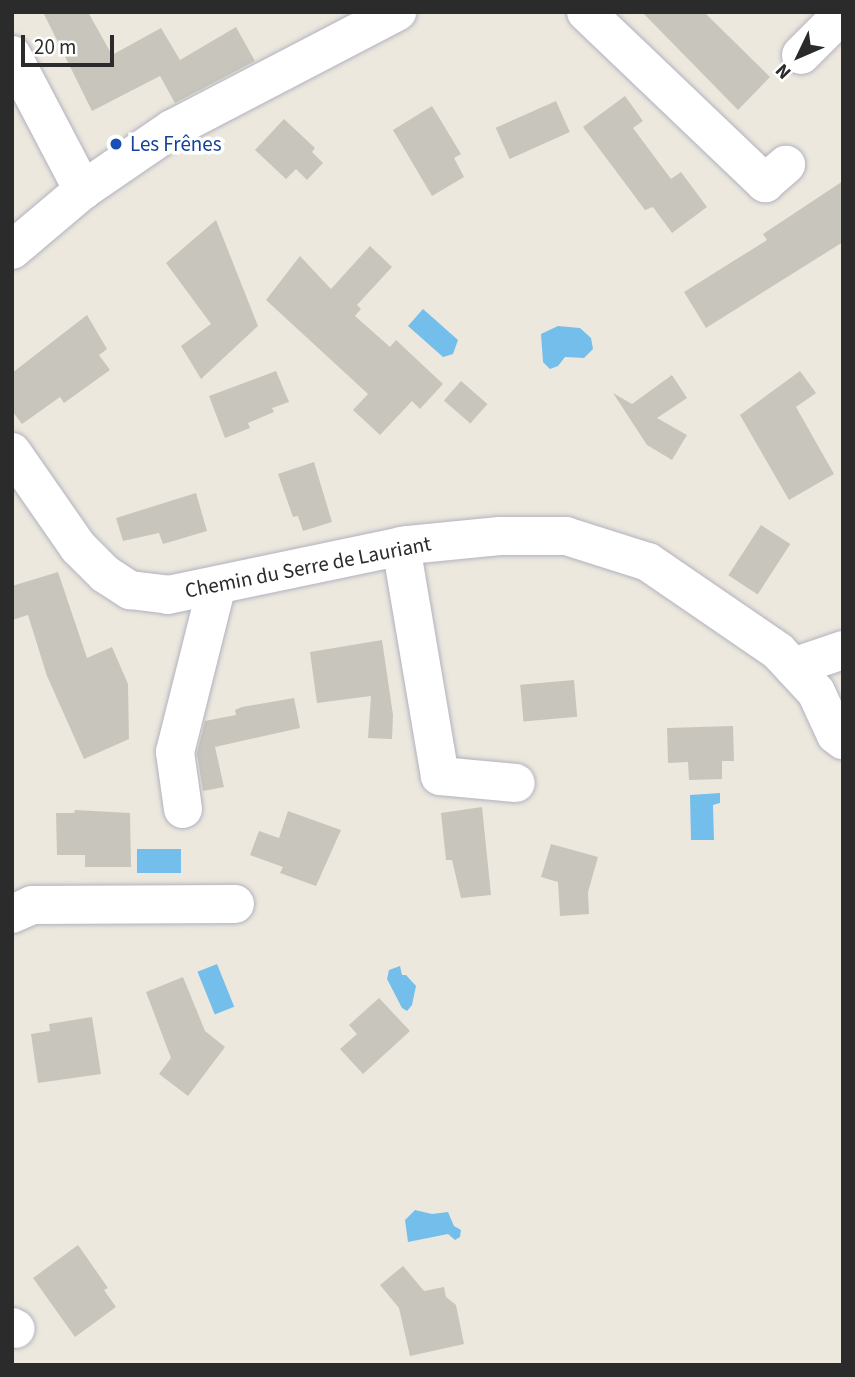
<!DOCTYPE html>
<html>
<head>
<meta charset="utf-8">
<style>
  body { margin:0 }
  #map { position:relative; width:855px; height:1377px; overflow:hidden; background:#ede8de; font-family:"Source Sans 3",sans-serif }
  div>[style] { position:absolute }
  [style*='--x'] { left:calc(var(--x)*1px); top:calc(var(--y)*1px); width:calc(var(--w)*1px); rotate:calc(var(--a)*1deg) }
  .water>* { inset:0; background:#74beeb; transform-origin:0 0 }
  .building>* { inset:0; background:#c8c5bd; transform-origin:0 0 }
  .roads { filter:drop-shadow(0 0 2px #b1b2be) drop-shadow(0 0 2px #b1b2be) }
  .minor>* { height:38px; margin:-19px; padding:0 19px; transform-origin:19px; border-radius:19px; background:#fff }
  .dots>* { width:19px; height:19px; translate:-50% -50%; box-sizing:border-box; border:4px solid #fff; border-radius:50% }
  span { translate:-50% -50%; white-space:nowrap; text-align:center; line-height:1.15; -webkit-text-stroke:7px #fff; paint-order:stroke }
  .transit-label { font-size:21px; color:#164399 }
  .left { translate:0 -50%; text-align:left }
  .street-label { font-size:21px; color:#2b2b2b }
  .frame { position:absolute; inset:0; border:14px solid #2b2b2b; pointer-events:none }
  .north { position:absolute; left:764px; top:21px; width:70px; height:70px; -webkit-text-stroke:5px #fff; paint-order:stroke; rotate:226deg; font-size:19px; font-weight:700; line-height:28px; text-align:center; color:#2b2b2b }
  .north::after { content:''; display:block; margin:auto; width:24px; height:32px; background:#2b2b2b; clip-path:polygon(50% 0,100% 100%,50% 72%,0 100%) }
  .scale { position:absolute; left:21px; top:35px; width:93px; height:32px; box-sizing:border-box; border:4px solid #2b2b2b; border-top:0; padding-left:9px; font-size:21px; line-height:24px; white-space:nowrap; color:#2b2b2b; -webkit-text-stroke:5px #fff; paint-order:stroke }
</style>
</head>
<body>
<div id="map">
  <div class="water">
    <i style="clip-path:polygon(423px 309px,458px 340px,453px 354px,443px 357px,408px 326px)"></i>
    <i style="clip-path:polygon(558px 326px,580px 328px,591px 338px,593px 349px,584px 358px,565px 357px,558px 366px,550px 369px,543px 362px,541px 334px)"></i>
    <i style="clip-path:polygon(720px 793px,720px 803px,713px 805px,714px 840px,691px 840px,690px 795px)"></i>
    <i style="left:181px;top:849px;width:24px;height:44px;rotate:90deg"></i>
    <i style="left:217px;top:964px;width:46px;height:21px;rotate:68deg"></i>
    <i style="clip-path:polygon(400px 966px,402px 975px,406px 975px,416px 986px,412px 1005px,407px 1011px,402px 1008px,387px 979px,389px 970px)"></i>
    <i style="clip-path:polygon(415px 1210px,432px 1214px,448px 1212px,454px 1226px,461px 1230px,460px 1237px,455px 1240px,448px 1234px,408px 1242px,405px 1220px)"></i>
  </div>
  <div class="building">
    <i style="clip-path:polygon(43px 12px,88px 12px,112px 55px,161px 28px,180px 60px,236px 27px,255px 61px,175px 103px,160px 76px,92px 111px)"></i>
    <i style="clip-path:polygon(642px 12px,704px 12px,770px 77px,738px 110px)"></i>
    <i style="clip-path:polygon(625px 96px,643px 121px,633px 128px,671px 179px,681px 172px,707px 207px,672px 233px,653px 207px,645px 210px,583px 127px)"></i>
    <i style="left:556px;top:101px;width:34px;height:66px;rotate:66deg"></i>
    <i style="clip-path:polygon(432px 106px,461px 154px,454px 158px,464px 177px,432px 196px,393px 130px)"></i>
    <i style="clip-path:polygon(284px 119px,315px 148px,312px 152px,323px 163px,307px 180px,296px 169px,286px 179px,255px 150px)"></i>
    <i style="clip-path:polygon(843px 181px,843px 242px,706px 328px,684px 292px,767px 240px,763px 234px)"></i>
    <i style="clip-path:polygon(216px 220px,258px 326px,201px 379px,181px 346px,211px 324px,166px 263px)"></i>
    <i style="clip-path:polygon(370px 246px,392px 267px,357px 305px,361px 309px,355px 316px,390px 347px,396px 340px,443px 384px,420px 409px,412px 401px,380px 435px,353px 410px,368px 394px,266px 300px,300px 256px,331px 289px)"></i>
    <i style="clip-path:polygon(87px 315px,107px 349px,99px 355px,110px 370px,64px 403px,60px 397px,22px 424px,12px 411px,12px 373px)"></i>
    <i style="clip-path:polygon(276px 371px,289px 402px,272px 408px,274px 412px,248px 423px,250px 428px,225px 438px,209px 396px)"></i>
    <i style="clip-path:polygon(800px 371px,816px 393px,796px 407px,834px 474px,789px 500px,740px 415px)"></i>
    <i style="clip-path:polygon(672px 375px,687px 398px,657px 418px,687px 435px,672px 460px,647px 445px,613px 393px,632px 404px)"></i>
    <i style="left:461px;top:381px;width:35px;height:26px;rotate:41deg"></i>
    <i style="clip-path:polygon(314px 462px,332px 522px,303px 531px,298px 516px,293px 517px,278px 474px)"></i>
    <i style="clip-path:polygon(196px 493px,207px 531px,163px 544px,159px 533px,123px 541px,116px 518px)"></i>
    <i style="left:761px;top:525px;width:35px;height:60px;rotate:33deg"></i>
    <i style="clip-path:polygon(58px 572px,87px 658px,112px 647px,128px 684px,129px 739px,84px 759px,47px 676px,28px 615px,12px 620px,12px 586px)"></i>
    <i style="clip-path:polygon(382px 640px,393px 715px,392px 739px,368px 738px,371px 696px,317px 703px,310px 652px)"></i>
    <i style="left:574px;top:680px;width:37px;height:54px;rotate:85deg"></i>
    <i style="clip-path:polygon(294px 698px,300px 728px,215px 747px,224px 787px,203px 791px,197px 753px,205px 721px,236px 715px,235px 710px,242px 707px)"></i>
    <i style="clip-path:polygon(733px 726px,734px 761px,722px 761px,722px 779px,689px 780px,688px 762px,668px 763px,667px 728px)"></i>
    <i style="clip-path:polygon(482px 807px,491px 895px,461px 898px,452px 860px,446px 860px,441px 813px)"></i>
    <i style="clip-path:polygon(75px 810px,130px 813px,131px 867px,85px 867px,85px 855px,57px 855px,56px 813px,74px 813px)"></i>
    <i style="clip-path:polygon(288px 811px,341px 830px,316px 886px,280px 873px,283px 867px,250px 855px,259px 831px,279px 838px)"></i>
    <i style="clip-path:polygon(551px 844px,598px 857px,588px 892px,589px 914px,560px 916px,558px 882px,541px 877px)"></i>
    <i style="clip-path:polygon(183px 977px,205px 1031px,225px 1047px,188px 1096px,159px 1074px,171px 1058px,146px 992px)"></i>
    <i style="clip-path:polygon(379px 998px,410px 1031px,363px 1074px,340px 1049px,357px 1034px,349px 1025px)"></i>
    <i style="clip-path:polygon(92px 1017px,101px 1074px,38px 1083px,31px 1034px,50px 1031px,49px 1024px)"></i>
    <i style="clip-path:polygon(78px 1245px,108px 1288px,104px 1290px,116px 1307px,75px 1337px,33px 1278px)"></i>
    <i style="clip-path:polygon(403px 1266px,424px 1291px,444px 1287px,446px 1297px,456px 1305px,464px 1344px,410px 1356px,399px 1308px,380px 1285px)"></i>
  </div>
  <div class="roads">
    <div class="minor">
      <i style="--x:586;--y:12;--w:248;--a:43.7"></i>
      <i style="--x:765;--y:183;--w:28;--a:-41"></i>
      <i style="--x:12;--y:55;--w:153;--a:62.3"></i>
      <i style="--x:801;--y:55;--w:59;--a:-45"></i>
      <i style="--x:12;--y:250;--w:93;--a:-40.2"></i>
      <i style="--x:83;--y:190;--w:108;--a:-34.4"></i>
      <i style="--x:172;--y:129;--w:254;--a:-27.5"></i>
      <i style="--x:12;--y:452;--w:116;--a:55.2"></i>
      <i style="--x:78;--y:547;--w:38;--a:45"></i>
      <i style="--x:105;--y:574;--w:30;--a:33"></i>
      <i style="--x:130;--y:590;--w:38;--a:7"></i>
      <i style="--x:168;--y:595;--w:245;--a:-11.8"></i>
      <i style="--x:408;--y:545;--w:92;--a:-5.6"></i>
      <i style="--x:500;--y:536;--w:66;--a:0"></i>
      <i style="--x:566;--y:536;--w:86;--a:17.6"></i>
      <i style="--x:648;--y:562;--w:158;--a:34.4"></i>
      <i style="--x:778;--y:651;--w:56;--a:47.2"></i>
      <i style="--x:816;--y:692;--w:47;--a:65.1"></i>
      <i style="--x:836;--y:735;--w:9;--a:36"></i>
      <i style="--x:401;--y:546;--w:233;--a:80.4"></i>
      <i style="--x:440;--y:776;--w:76;--a:5.3"></i>
      <i style="--x:793;--y:667;--w:53;--a:-18.8"></i>
      <i style="--x:183;--y:809;--w:58;--a:-98"></i>
      <i style="--x:175;--y:752;--w:172;--a:-75.9"></i>
      <i style="--x:12;--y:914;--w:22;--a:-24"></i>
      <i style="--x:32;--y:905;--w:203;--a:-0.3"></i>
      <i style="--x:12;--y:1327;--w:4;--a:27"></i>
    </div>
  </div>
  <div class="dots">
    <i style="left:116px;top:144px;background:#1a4fb4"></i>
  </div>
  <div class="transit-label">
    <span class="left" style="left:130px;top:144px">Les Frênes</span>
  </div>
  <div class="street-label">
    <span style="left:308px;top:567px;rotate:-11deg">Chemin du Serre de Lauriant</span>
  </div>
  <div class="frame"></div>
  <div class="north">N</div>
  <div class="scale">20 m</div>
</div>
</body>
</html>
